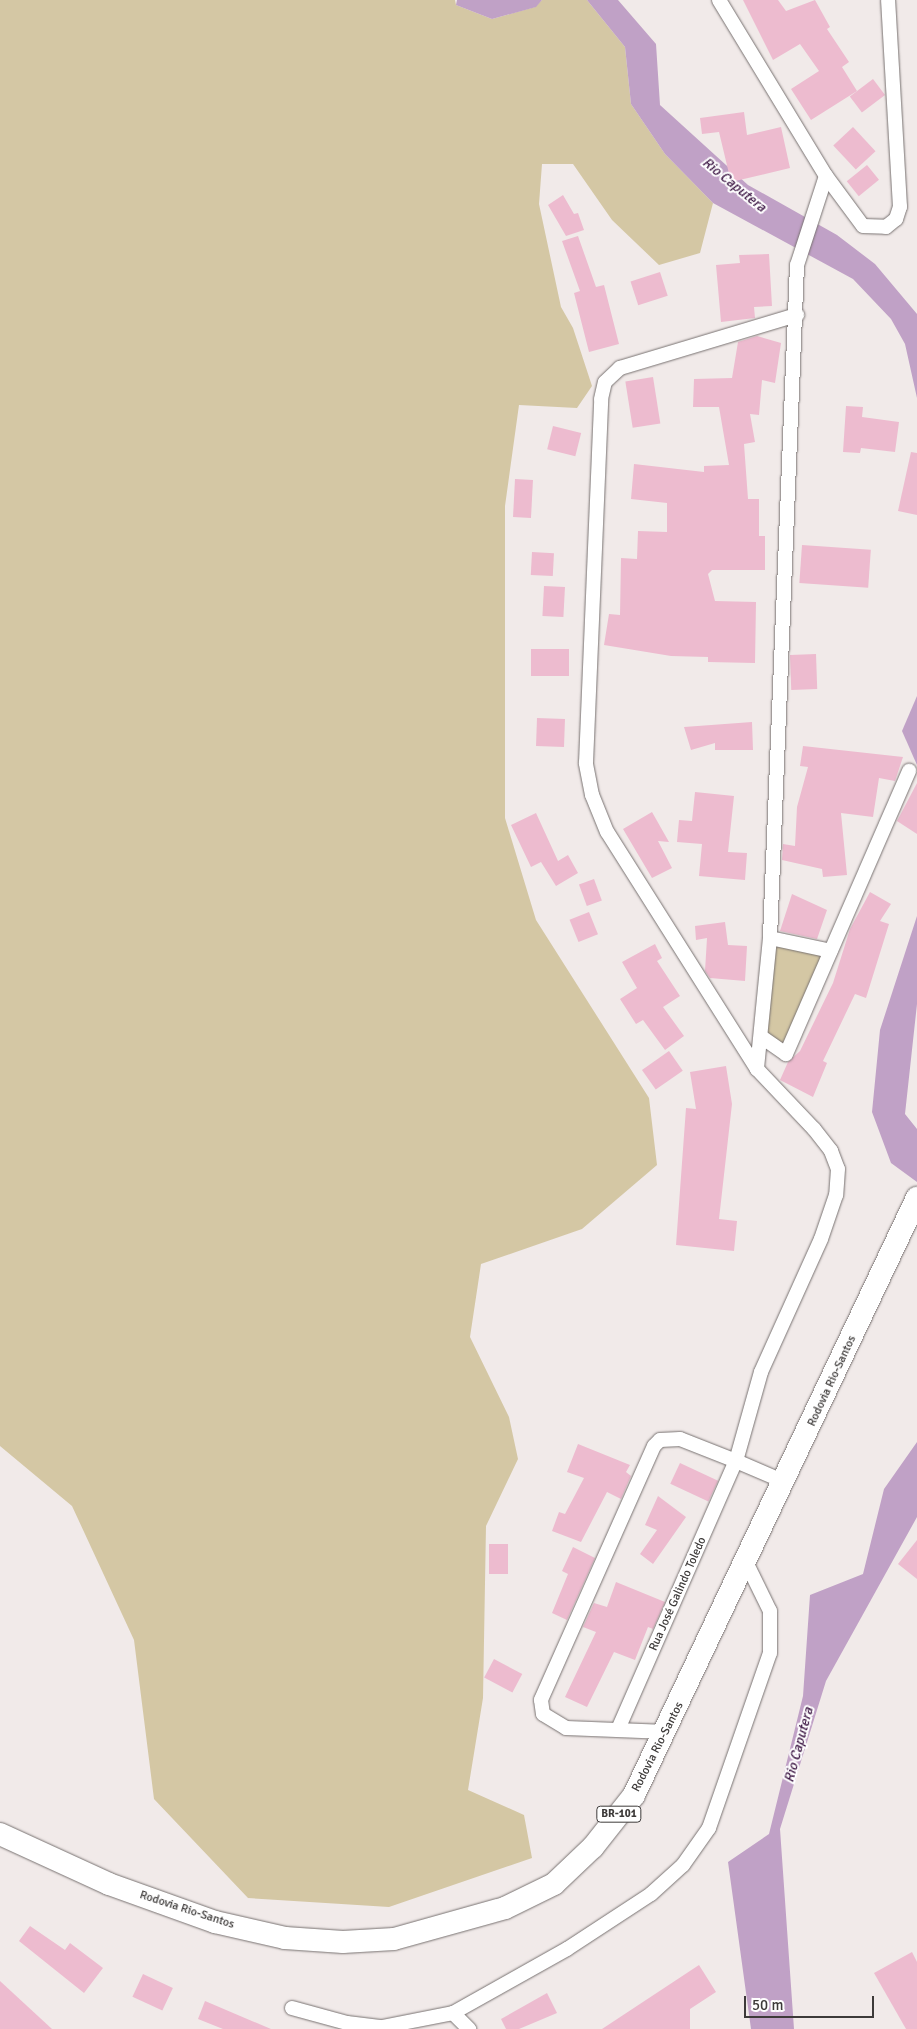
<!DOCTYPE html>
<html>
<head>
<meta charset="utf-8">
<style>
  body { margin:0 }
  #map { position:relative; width:917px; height:2029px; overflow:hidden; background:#f1eae9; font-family:Signika,sans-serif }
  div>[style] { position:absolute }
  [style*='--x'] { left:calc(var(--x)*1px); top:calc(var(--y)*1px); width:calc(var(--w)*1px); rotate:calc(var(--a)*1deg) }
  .green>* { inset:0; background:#d4c7a4 }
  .water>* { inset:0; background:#c0a1c6 }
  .building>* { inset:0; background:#edbbcf; transform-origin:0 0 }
  .roads { filter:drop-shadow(0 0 1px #787271) drop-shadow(0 0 1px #787271) }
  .minor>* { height:14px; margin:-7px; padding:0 7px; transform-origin:7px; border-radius:7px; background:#fff }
  .trunk>* { height:22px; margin:-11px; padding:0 11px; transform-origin:11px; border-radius:11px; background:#fff }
  span { translate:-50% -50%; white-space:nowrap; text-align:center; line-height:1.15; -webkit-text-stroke:4px #fff; paint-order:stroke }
  .shield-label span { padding:1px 4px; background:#fff; border:1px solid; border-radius:4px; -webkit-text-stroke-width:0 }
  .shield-label { font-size:11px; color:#3d3a39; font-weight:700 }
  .street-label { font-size:12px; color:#3d3a39 }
  .water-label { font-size:14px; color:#3c1644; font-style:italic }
  .scale { position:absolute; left:744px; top:1996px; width:130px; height:22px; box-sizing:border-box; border:2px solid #3d3a39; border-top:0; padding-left:6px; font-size:15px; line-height:18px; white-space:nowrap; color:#3d3a39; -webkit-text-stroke:4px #fff; paint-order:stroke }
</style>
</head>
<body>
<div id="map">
  <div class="green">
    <i style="clip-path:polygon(0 0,455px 0,456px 5px,492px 19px,535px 7px,542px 0,587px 0,625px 47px,631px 104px,665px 154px,713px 203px,700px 253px,659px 265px,612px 220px,573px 164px,542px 164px,539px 204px,561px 307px,573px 328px,592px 386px,577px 408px,519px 405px,505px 506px,505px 818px,536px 920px,649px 1098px,657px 1165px,582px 1229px,481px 1264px,470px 1337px,509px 1417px,518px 1459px,486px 1526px,483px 1698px,468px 1790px,524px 1815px,532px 1858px,389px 1907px,248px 1898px,154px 1799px,134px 1640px,72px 1506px,0 1446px)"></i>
    <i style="clip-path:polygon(775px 942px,824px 954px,784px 1048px,766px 1037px)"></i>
  </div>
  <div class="water">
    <i style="clip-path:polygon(457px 0,542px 0,536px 7px,492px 19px,456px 5px)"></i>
    <i style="clip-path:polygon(587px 0,618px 0,656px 44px,660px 105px,748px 185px,837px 235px,875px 264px,917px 314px,917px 398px,905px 344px,891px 319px,853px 279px,713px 203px,665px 154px,631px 104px,625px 47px)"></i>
    <i style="clip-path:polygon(917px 696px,917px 765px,902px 731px)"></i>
    <i style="clip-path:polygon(917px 916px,917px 1004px,905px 1114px,917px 1129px,917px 1182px,891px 1163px,872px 1112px,880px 1030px)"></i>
    <i style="clip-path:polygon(917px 1442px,917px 1517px,826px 1681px,780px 1829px,794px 2029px,751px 2029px,728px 1862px,769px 1834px,803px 1696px,810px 1595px,863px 1574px,884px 1489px)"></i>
  </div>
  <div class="building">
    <i style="clip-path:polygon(743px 0,778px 0,786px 11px,815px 0,830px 27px,827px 29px,849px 62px,842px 67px,857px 91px,811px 120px,791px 89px,819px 71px,800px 44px,773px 60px)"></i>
    <i style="left:873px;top:79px;width:20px;height:29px;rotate:53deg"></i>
    <i style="clip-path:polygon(744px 112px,747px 135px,781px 127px,790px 168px,731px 182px,719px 132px,702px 134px,700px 118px)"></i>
    <i style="left:853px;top:127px;width:33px;height:27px;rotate:47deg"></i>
    <i style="left:867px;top:165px;width:19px;height:26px;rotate:51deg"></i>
    <i style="clip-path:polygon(563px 195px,574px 214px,578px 213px,584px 230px,566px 236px,548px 205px)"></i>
    <i style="clip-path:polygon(578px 236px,596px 287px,604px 285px,619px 344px,589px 352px,574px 293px,580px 291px,562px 241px)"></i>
    <i style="clip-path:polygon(769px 254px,772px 306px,754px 307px,755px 318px,721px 322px,716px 265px,740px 263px,739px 255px)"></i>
    <i style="left:660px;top:272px;width:25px;height:31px;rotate:72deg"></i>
    <i style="clip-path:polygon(757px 336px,781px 343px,775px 383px,762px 380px,759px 415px,750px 414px,755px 442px,744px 444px,748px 499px,759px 499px,759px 536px,765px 536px,765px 570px,712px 570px,708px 574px,715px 601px,756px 602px,755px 663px,708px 662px,708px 657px,671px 656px,604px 645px,609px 614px,620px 615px,621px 558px,637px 559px,638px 531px,667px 532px,667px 503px,631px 499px,634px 464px,704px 472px,704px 466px,729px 465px,719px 407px,693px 407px,694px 379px,732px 378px,738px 342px)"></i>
    <i style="left:653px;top:377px;width:47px;height:28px;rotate:81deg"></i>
    <i style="clip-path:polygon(846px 406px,863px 407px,862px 417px,899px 422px,895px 452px,861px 448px,860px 453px,843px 452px)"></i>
    <i style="left:553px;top:426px;width:29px;height:24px;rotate:14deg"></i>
    <i style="clip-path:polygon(911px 452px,917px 453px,917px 515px,898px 511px)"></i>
    <i style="left:515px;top:479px;width:18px;height:38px;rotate:3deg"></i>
    <i style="left:802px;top:545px;width:69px;height:38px;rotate:4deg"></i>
    <i style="left:532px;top:552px;width:22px;height:23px;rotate:3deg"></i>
    <i style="left:544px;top:586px;width:21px;height:30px;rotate:3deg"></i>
    <i style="left:531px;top:649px;width:38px;height:27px"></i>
    <i style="left:816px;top:654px;width:35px;height:26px;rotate:88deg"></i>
    <i style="left:537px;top:718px;width:28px;height:28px;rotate:2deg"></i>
    <i style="clip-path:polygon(752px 722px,753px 750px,715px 750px,715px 743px,691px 750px,684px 727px)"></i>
    <i style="clip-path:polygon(803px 746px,903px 757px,895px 781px,879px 778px,873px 817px,841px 813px,847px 875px,823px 877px,822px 869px,782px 860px,783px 844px,795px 846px,797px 807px,808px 767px,800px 766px)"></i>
    <i style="clip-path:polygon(917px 783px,917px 834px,897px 821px)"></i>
    <i style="clip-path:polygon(695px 792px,734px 796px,728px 852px,747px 853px,745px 880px,699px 876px,702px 844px,677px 842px,679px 820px,692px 821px)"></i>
    <i style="clip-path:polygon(652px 812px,669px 842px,658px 841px,672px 868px,652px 878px,623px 829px)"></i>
    <i style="clip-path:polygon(536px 813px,558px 861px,568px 855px,578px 873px,556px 886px,541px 862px,531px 867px,511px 825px)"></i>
    <i style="left:594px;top:879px;width:23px;height:16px;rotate:70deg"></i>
    <i style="clip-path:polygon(870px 892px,891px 904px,880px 921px,889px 924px,866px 998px,855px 994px,823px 1061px,827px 1063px,813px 1097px,780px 1080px,788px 1062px,800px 1051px,833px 983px,850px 929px)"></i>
    <i style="clip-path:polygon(792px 894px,827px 910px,817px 939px,780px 931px)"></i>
    <i style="left:589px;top:912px;width:24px;height:21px;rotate:68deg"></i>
    <i style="clip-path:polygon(725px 922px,728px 945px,747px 946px,745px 981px,710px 978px,705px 971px,707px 938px,696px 940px,695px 926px)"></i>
    <i style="clip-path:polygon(655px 944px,662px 958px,657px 961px,680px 996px,663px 1007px,684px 1036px,665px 1050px,643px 1020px,636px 1024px,620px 999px,637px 988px,622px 962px)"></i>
    <i style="left:669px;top:1051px;width:24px;height:33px;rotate:55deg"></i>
    <i style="clip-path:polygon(726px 1066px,732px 1104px,719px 1219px,737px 1221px,734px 1251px,676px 1245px,686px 1108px,696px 1109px,690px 1072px)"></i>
    <i style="clip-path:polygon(578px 1444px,630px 1465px,626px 1472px,631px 1476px,621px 1499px,607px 1492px,581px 1542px,552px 1531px,559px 1512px,565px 1514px,584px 1478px,567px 1472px)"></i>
    <i style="left:680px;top:1463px;width:42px;height:23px;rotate:25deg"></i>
    <i style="clip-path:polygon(658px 1496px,686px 1517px,653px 1564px,640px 1554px,657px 1530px,645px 1525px)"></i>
    <i style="clip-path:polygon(917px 1540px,917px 1579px,898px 1564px)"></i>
    <i style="left:489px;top:1544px;width:19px;height:30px"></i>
    <i style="clip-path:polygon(573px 1547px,595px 1558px,567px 1620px,552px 1613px,568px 1574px,562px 1571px)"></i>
    <i style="clip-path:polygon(616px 1582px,665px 1602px,653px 1629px,648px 1627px,635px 1660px,614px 1652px,587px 1707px,565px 1697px,596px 1632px,583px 1627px,594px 1603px,607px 1607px)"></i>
    <i style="left:494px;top:1659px;width:32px;height:21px;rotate:28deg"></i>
    <i style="clip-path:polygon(30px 1926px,65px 1950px,70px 1943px,103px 1968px,84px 1993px,19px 1941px)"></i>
    <i style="clip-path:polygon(912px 1952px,917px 1962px,917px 2029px,906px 2029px,874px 1973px)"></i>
    <i style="clip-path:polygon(699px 1965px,716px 1992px,690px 2009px,690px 2029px,602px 2029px)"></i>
    <i style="left:143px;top:1974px;width:33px;height:25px;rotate:25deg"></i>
    <i style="clip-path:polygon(0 1981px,52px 2029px,0 2029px)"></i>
    <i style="clip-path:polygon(547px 1993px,557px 2013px,519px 2029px,506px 2029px,501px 2019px)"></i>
    <i style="clip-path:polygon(205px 2001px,271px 2029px,223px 2029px,198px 2019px)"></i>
  </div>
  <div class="roads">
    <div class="minor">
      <i style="--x:719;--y:0;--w:206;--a:58.7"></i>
      <i style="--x:826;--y:176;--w:94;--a:108"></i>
      <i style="--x:797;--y:265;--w:674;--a:92.3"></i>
      <i style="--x:770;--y:938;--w:132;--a:95.7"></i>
      <i style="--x:757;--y:1069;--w:83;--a:46.5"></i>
      <i style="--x:814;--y:1129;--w:28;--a:52"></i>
      <i style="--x:831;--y:1151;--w:19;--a:69"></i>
      <i style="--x:838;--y:1169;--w:26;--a:94"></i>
      <i style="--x:836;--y:1195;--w:46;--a:108.8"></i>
      <i style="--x:821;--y:1239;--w:146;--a:114.3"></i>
      <i style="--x:761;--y:1372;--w:92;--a:105.7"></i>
      <i style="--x:736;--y:1461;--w:53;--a:23.2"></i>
      <i style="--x:826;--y:176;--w:62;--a:53.5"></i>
      <i style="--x:863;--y:226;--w:23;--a:2"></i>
      <i style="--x:886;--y:227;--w:13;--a:-39"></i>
      <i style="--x:896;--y:219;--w:13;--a:-72"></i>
      <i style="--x:900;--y:207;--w:207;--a:-93.3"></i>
      <i style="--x:770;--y:938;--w:62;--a:12"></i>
      <i style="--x:763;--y:1038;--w:28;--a:35"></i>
      <i style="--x:786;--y:1054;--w:309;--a:-66.5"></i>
      <i style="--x:757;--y:1069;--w:280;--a:-122.3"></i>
      <i style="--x:607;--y:832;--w:40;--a:-112"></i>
      <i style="--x:592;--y:795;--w:33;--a:-101"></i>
      <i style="--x:586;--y:763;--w:364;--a:-87.6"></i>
      <i style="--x:601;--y:399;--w:17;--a:-77"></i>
      <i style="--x:605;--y:382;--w:21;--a:-43"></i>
      <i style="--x:620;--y:368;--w:185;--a:-16.7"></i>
      <i style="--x:619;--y:1727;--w:291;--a:-66.3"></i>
      <i style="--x:736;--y:1461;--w:60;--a:-158.6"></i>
      <i style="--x:680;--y:1439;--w:20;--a:177"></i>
      <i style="--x:660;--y:1440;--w:8;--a:135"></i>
      <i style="--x:654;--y:1446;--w:278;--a:114"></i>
      <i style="--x:541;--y:1700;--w:14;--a:82"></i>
      <i style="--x:543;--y:1714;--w:27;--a:31"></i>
      <i style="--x:566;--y:1728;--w:101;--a:2.3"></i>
      <i style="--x:292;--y:2008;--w:57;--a:15.3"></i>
      <i style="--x:347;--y:2023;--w:35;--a:7"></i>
      <i style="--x:382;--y:2027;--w:72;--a:-11.2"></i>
      <i style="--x:453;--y:2013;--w:131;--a:-29.3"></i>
      <i style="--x:567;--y:1949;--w:100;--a:-33.2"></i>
      <i style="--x:651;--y:1894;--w:43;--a:-42.2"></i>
      <i style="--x:683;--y:1865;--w:45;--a:-54.9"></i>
      <i style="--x:709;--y:1828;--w:185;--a:-70.8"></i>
      <i style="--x:770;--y:1653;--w:42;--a:-90"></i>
      <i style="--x:770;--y:1611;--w:55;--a:-116.1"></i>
      <i style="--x:453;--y:2013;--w:23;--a:45"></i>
    </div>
    <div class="trunk">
      <i style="--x:0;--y:1834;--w:120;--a:24.6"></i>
      <i style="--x:109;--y:1884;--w:113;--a:19.7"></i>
      <i style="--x:215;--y:1922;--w:72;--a:12.9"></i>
      <i style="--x:285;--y:1938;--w:58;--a:3.9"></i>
      <i style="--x:343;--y:1942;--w:51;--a:-3.4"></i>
      <i style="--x:394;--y:1939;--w:115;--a:-15.6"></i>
      <i style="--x:505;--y:1908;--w:55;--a:-26.1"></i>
      <i style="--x:554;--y:1884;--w:54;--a:-43.5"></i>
      <i style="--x:593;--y:1847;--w:66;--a:-51.7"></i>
      <i style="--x:634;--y:1795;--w:661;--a:-64.64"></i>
    </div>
  </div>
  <div class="shield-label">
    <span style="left:619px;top:1814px">BR-101</span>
  </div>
  <div class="street-label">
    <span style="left:832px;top:1381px;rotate:-65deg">Rodovia Rio-Santos</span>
    <span style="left:678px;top:1594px;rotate:-66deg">Rua José Galindo Toledo</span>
    <span style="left:658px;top:1747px;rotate:-63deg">Rodovia Rio-Santos</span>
    <span style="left:187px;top:1910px;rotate:18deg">Rodovia Rio-Santos</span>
  </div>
  <div class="water-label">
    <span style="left:734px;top:185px;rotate:39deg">Rio Caputera</span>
    <span style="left:799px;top:1745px;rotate:-75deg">Rio Caputera</span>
  </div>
  <div class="scale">50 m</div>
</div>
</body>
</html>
